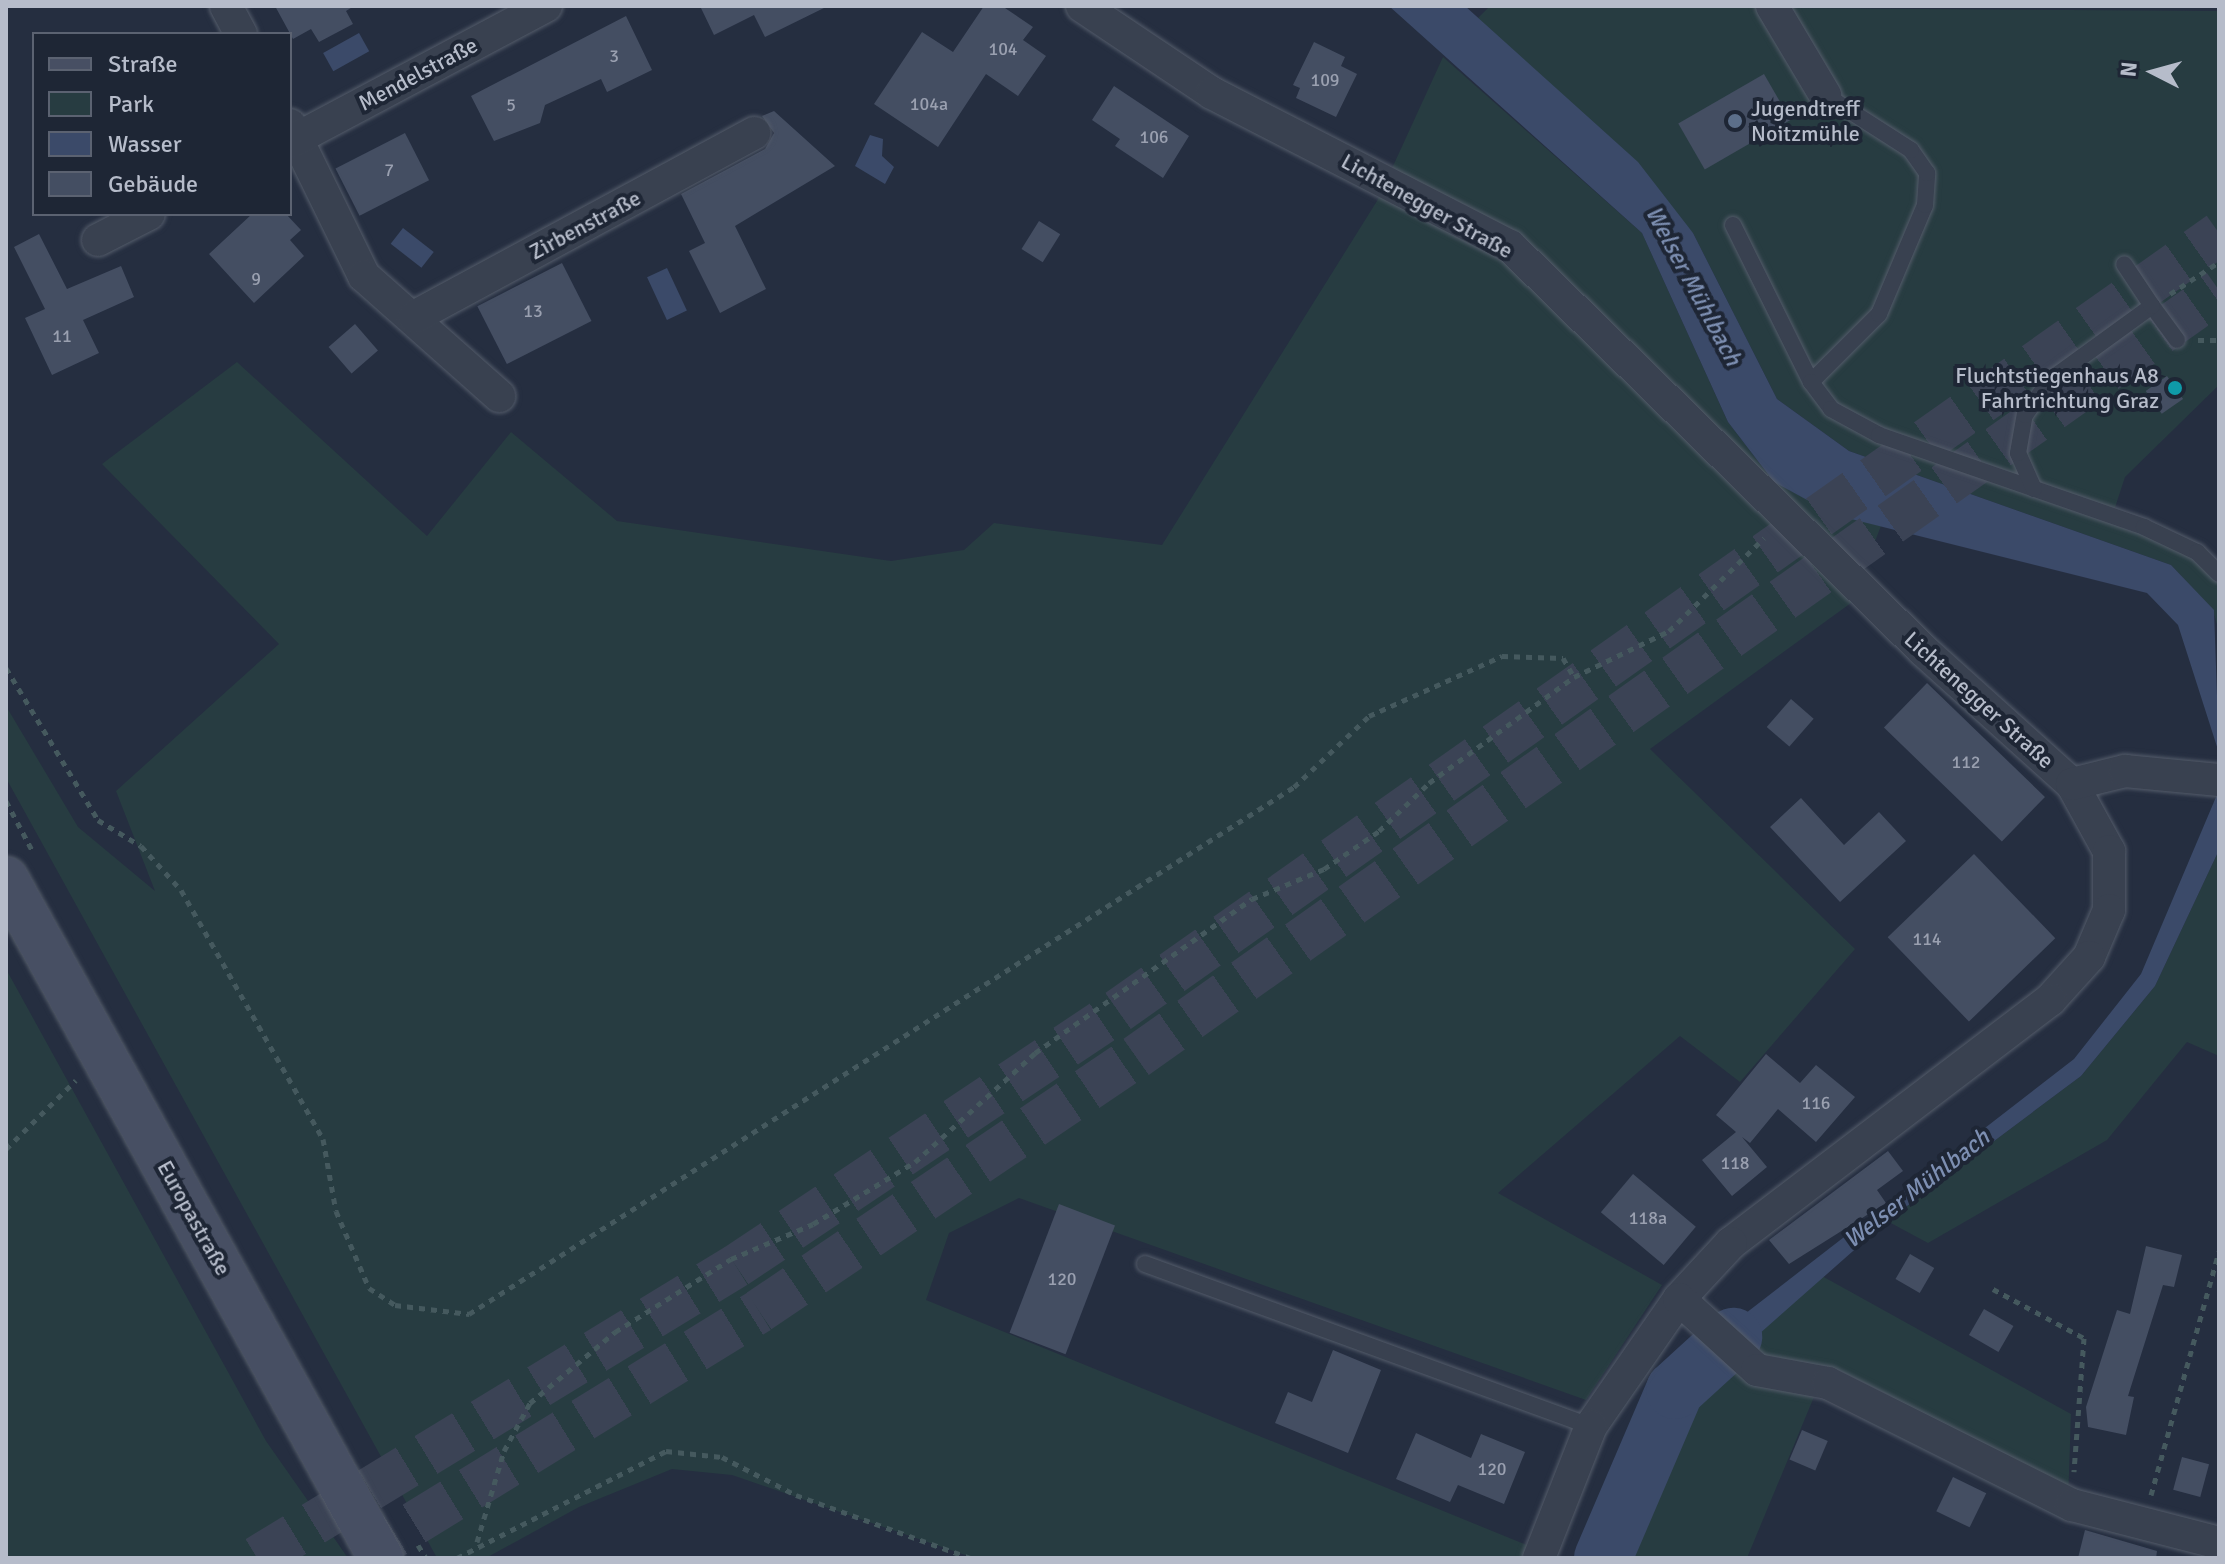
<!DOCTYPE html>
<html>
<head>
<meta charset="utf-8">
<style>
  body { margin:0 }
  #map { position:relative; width:2225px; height:1564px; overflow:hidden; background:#252e40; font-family:Signika,sans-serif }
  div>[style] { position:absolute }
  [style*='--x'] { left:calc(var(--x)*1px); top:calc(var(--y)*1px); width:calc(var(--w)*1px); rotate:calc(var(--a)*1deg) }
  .green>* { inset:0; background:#273c41 }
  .water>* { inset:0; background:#3b4a69; transform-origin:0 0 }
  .river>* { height:58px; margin:-29px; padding:0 29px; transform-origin:29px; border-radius:29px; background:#3b4a69 }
  .building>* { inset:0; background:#444e62; transform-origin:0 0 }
  .highway-tunnel>* { height:44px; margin-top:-22px; transform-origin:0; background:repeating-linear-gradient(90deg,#3b4355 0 44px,transparent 0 66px) }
  .path>* { height:5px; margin-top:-2.5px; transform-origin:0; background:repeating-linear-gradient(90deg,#45595e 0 6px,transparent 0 12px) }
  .roads { filter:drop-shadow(0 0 2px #545c6a) drop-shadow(0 0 2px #545c6a) }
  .lane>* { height:16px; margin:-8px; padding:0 8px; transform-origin:8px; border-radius:8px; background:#394150 }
  .street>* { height:32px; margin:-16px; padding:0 16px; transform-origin:16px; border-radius:16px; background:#394150 }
  .secondary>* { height:44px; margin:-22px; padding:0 22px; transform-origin:22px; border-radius:22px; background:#474f63 }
  .dots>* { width:22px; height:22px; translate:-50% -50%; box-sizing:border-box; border:4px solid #1e2635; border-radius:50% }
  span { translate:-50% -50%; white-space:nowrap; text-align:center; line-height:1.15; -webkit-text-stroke:8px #1e2635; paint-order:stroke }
  .number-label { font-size:18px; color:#9aa0b0 }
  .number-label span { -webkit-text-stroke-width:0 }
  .street-label { font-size:22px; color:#b6bcca }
  .poi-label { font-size:22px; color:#b6bcca }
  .left { translate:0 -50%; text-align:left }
  .right { translate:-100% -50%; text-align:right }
  .water-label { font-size:24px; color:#7d8fb2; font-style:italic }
  .frame { position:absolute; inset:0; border:8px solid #b6bcca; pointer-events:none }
  .legend { position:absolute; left:32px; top:32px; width:260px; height:184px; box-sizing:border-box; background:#1e2635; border:2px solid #5b6271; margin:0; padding:10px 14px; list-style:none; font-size:24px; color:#b6bcca }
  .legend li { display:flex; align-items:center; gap:16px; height:40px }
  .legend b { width:40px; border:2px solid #5b6271 }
  .north { position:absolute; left:2113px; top:32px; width:80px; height:80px; -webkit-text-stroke:6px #1e2635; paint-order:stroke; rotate:276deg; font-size:22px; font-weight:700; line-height:32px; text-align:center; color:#b6bcca }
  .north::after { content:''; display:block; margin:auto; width:28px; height:36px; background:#b6bcca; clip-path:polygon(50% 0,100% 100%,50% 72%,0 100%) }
</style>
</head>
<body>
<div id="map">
  <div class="green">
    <i style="clip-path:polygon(1490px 6px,2219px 11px,2219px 385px,2125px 477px,2110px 523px,2170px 539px,2219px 577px,2219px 632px,2213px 610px,2171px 565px,1849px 451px,1777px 399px,1693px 233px,1478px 18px)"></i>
    <i style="clip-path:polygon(1443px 57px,1642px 233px,1728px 422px,1774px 482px,1835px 514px,1881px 526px,1851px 603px,1650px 749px,1855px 949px,1740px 1082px,1680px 1036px,1498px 1193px,1662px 1285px,1586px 1400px,1019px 1198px,949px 1233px,926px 1300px,1534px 1548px,1531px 1558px,974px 1558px,732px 1475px,672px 1469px,579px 1507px,486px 1558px,437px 1558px,6px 778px,6px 706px,78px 827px,155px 891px,116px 791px,279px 644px,102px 464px,237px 362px,427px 536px,511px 432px,617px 521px,891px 561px,964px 550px,994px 523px,1162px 545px,1377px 201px)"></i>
    <i style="clip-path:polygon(2219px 850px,2219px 1056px,2187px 1042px,2107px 1140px,1928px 1243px,1887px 1221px,2081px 1076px,2155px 986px)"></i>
    <i style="clip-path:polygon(6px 969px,266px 1441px,348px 1558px,6px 1558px)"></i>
    <i style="clip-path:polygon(1822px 1276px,2071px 1414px,2068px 1503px,1821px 1380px,1747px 1558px,1616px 1558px,1681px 1403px)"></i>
  </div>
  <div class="water">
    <i style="clip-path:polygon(1389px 6px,1465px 6px,1638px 162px,1693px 233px,1777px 399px,1849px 451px,2171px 565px,2214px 610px,2219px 753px,2178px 625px,2147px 593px,1835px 515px,1774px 482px,1728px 422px,1642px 233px)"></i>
    <i style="left:359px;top:33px;width:21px;height:41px;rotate:61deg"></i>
    <i style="clip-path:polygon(870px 135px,883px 139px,882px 156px,894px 167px,885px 184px,855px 166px)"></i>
    <i style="left:403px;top:228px;width:39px;height:20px;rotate:38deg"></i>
    <i style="left:667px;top:268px;width:47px;height:22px;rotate:65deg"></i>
    <i style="clip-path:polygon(2219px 790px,2219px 850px,2155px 986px,2081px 1076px,1887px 1221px,1681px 1403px,1616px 1558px,1604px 1558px,1675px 1390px,1724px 1330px,2074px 1059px,2141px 974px)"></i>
  </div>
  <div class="river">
    <i style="--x:1603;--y:1558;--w:183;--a:-66.8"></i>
    <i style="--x:1675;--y:1390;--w:79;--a:-42.4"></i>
  </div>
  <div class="building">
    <i style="clip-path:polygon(275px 6px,354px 6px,346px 11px,353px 24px,319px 42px,311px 29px,293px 39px)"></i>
    <i style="clip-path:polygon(700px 6px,828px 6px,765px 37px,754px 15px,714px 35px)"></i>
    <i style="clip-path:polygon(984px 6px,1002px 6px,1033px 27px,1023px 40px,1046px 56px,1018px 96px,986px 74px,938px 147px,874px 104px,922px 32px,953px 52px)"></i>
    <i style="clip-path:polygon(626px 16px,652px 70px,607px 92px,601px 79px,545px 105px,540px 123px,494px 141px,471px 96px)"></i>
    <i style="clip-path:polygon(1314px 42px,1345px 57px,1341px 66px,1357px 74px,1336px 117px,1296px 98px,1300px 88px,1293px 85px)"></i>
    <i style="left:1764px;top:74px;width:53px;height:99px;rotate:60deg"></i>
    <i style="clip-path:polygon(1114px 86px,1189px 136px,1163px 178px,1115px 146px,1120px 139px,1092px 120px)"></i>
    <i style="clip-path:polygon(774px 111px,835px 166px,735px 226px,766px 289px,720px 313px,689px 251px,705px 243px,681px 194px,765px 149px,774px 133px,762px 116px)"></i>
    <i style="left:405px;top:133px;width:53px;height:78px;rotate:63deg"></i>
    <i style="clip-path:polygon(252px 214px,286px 214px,301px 230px,290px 240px,304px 256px,254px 303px,209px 254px)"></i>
    <i style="left:1039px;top:221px;width:25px;height:33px;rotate:32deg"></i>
    <i style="clip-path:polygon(39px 234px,67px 289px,121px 266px,134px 297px,83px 320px,99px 353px,52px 375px,25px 318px,45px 309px,14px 247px)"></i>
    <i style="left:562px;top:263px;width:65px;height:95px;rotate:63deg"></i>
    <i style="left:355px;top:324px;width:35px;height:35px;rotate:49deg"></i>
    <i style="left:2167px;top:376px;width:28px;height:26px;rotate:55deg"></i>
    <i style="left:1927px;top:683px;width:164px;height:62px;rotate:44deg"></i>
    <i style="left:1791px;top:699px;width:30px;height:37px;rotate:41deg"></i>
    <i style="clip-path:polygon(1801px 798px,1844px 845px,1879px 812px,1906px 841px,1840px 902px,1770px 827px)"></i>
    <i style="left:1974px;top:854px;width:117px;height:120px;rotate:46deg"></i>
    <i style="clip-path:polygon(1766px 1054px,1800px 1083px,1816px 1065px,1855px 1097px,1816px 1142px,1778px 1109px,1750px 1143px,1742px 1137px,1767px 1167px,1732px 1196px,1702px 1160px,1736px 1132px,1716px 1115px)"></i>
    <i style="clip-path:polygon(1888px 1151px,1903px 1171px,1877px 1190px,1886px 1203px,1789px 1264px,1769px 1240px)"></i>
    <i style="left:1633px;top:1174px;width:82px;height:50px;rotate:40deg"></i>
    <i style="left:1059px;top:1204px;width:60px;height:138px;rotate:21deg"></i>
    <i style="clip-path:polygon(2146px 1246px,2182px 1255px,2174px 1287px,2163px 1285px,2128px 1396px,2134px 1397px,2126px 1435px,2088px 1427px,2086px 1407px,2117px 1310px,2130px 1314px)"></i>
    <i style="left:1910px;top:1254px;width:28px;height:29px;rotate:30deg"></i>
    <i style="left:1984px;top:1309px;width:34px;height:30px;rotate:30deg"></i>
    <i style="clip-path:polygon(1333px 1350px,1381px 1370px,1348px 1453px,1275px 1423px,1288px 1392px,1312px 1402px)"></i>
    <i style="left:1802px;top:1430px;width:28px;height:32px;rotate:23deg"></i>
    <i style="clip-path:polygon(1416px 1433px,1471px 1458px,1481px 1434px,1525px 1452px,1504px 1504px,1458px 1485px,1450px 1502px,1396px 1479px)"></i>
    <i style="left:2182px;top:1457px;width:28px;height:34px;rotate:15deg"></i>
    <i style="left:1953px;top:1477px;width:37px;height:38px;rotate:26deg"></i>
    <i style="clip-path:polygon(2085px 1530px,2157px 1551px,2156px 1558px,2078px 1558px)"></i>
  </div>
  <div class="highway-tunnel">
    <i style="--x:257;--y:1558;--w:561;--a:-31.37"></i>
    <i style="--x:736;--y:1266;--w:459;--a:-33.7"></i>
    <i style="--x:1118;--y:1011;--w:1348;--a:-35.21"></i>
    <i style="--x:358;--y:1558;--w:471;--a:-31.6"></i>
    <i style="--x:759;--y:1311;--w:455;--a:-34"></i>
    <i style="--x:1136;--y:1057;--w:1327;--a:-35.27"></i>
  </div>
  <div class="path">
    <i style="--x:2170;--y:294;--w:59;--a:-33.1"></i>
    <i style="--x:2198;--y:340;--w:21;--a:0"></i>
    <i style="--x:6;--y:668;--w:178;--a:58.8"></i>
    <i style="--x:98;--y:820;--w:50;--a:31.2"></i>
    <i style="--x:141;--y:846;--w:59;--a:47.7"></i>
    <i style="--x:181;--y:890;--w:287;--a:60.3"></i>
    <i style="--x:323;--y:1139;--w:73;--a:79.8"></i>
    <i style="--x:336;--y:1211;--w:84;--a:66.8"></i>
    <i style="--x:369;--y:1288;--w:31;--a:33"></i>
    <i style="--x:395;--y:1305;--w:75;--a:6.9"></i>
    <i style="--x:469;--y:1314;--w:979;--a:-32.57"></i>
    <i style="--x:1294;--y:787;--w:103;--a:-43.4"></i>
    <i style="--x:1369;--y:716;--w:146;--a:-24.3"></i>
    <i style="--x:1502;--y:656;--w:61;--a:1.9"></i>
    <i style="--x:1563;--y:658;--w:22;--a:60"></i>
    <i style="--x:6;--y:801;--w:55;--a:62"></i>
    <i style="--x:6;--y:1149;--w:98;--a:-44.6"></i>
    <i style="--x:1993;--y:1289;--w:103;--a:28.3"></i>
    <i style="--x:2084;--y:1338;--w:134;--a:94.3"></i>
    <i style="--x:2151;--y:1495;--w:253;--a:-74.4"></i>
    <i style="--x:477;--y:1542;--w:95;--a:-73.5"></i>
    <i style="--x:504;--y:1451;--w:55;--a:-61.6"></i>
    <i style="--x:530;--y:1403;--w:111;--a:-39.9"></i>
    <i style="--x:615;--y:1332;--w:137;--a:-32.2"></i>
    <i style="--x:731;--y:1259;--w:89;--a:-23.1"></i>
    <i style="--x:813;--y:1224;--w:119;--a:-31.3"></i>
    <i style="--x:915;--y:1162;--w:162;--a:-42.2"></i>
    <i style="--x:1035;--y:1053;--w:266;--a:-35.4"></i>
    <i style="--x:1252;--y:899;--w:78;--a:-22.6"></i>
    <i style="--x:1324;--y:869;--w:67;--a:-34.6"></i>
    <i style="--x:1379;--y:831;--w:69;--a:-43.8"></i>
    <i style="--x:1429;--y:783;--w:180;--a:-36.2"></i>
    <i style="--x:1574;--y:677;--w:106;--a:-25.8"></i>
    <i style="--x:1669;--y:631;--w:133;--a:-44.4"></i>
    <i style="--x:418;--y:1545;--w:15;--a:58"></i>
    <i style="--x:457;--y:1558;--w:235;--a:-27.1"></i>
    <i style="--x:666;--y:1451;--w:56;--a:6.1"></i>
    <i style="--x:722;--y:1457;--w:83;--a:27.2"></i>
    <i style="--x:796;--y:1495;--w:185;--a:19.9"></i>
  </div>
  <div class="roads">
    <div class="lane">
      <i style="--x:1733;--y:225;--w:175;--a:63.6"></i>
      <i style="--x:1811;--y:382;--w:96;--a:-45"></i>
      <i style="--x:1879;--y:314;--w:118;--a:-67.1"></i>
      <i style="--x:1925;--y:205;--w:32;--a:-86"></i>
      <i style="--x:1927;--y:173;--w:28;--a:-125"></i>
      <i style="--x:1911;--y:150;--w:102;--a:-147.4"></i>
      <i style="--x:2152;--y:306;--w:42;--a:53.7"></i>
      <i style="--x:1811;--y:382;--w:34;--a:53"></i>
      <i style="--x:1831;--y:409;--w:55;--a:28.4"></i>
      <i style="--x:1879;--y:435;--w:281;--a:19.1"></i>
      <i style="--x:2144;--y:527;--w:59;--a:25.3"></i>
      <i style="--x:2197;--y:552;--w:31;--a:45"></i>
      <i style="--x:2034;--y:489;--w:39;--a:-114"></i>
      <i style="--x:2018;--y:453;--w:39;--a:-80"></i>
      <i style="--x:2025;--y:415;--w:43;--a:-54.5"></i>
      <i style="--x:2050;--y:380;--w:126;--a:-36"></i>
      <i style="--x:2152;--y:306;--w:50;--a:-123.7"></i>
      <i style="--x:1145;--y:1264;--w:475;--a:20"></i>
    </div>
    <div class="street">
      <i style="--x:226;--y:6;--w:32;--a:62"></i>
      <i style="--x:1082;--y:6;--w:156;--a:33.8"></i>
      <i style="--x:1212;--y:93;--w:335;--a:27.2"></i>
      <i style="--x:1510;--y:246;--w:578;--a:44.37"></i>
      <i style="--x:1923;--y:650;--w:200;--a:42"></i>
      <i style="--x:2072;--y:784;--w:77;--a:61.1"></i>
      <i style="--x:2109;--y:851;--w:59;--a:90"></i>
      <i style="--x:2109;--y:910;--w:51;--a:113.1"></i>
      <i style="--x:2089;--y:957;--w:58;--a:132.2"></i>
      <i style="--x:2050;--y:1000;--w:401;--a:142.7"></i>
      <i style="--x:1731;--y:1243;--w:76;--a:132.9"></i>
      <i style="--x:1679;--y:1299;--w:155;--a:124.7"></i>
      <i style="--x:1591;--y:1426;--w:142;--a:111.5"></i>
      <i style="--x:1772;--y:6;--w:104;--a:59.2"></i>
      <i style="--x:290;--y:125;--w:168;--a:63.9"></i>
      <i style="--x:364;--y:276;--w:181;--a:41.6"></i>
      <i style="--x:290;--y:142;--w:290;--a:-28"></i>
      <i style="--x:98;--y:240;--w:57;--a:-27"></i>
      <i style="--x:414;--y:317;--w:387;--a:-28.4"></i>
      <i style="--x:2072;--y:784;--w:55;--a:-13.8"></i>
      <i style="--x:2125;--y:771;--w:94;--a:5.5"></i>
      <i style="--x:1679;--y:1299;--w:105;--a:42.3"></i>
      <i style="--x:1757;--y:1370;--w:72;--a:10.4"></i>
      <i style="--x:1828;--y:1383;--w:273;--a:26.6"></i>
      <i style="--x:2072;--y:1505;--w:152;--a:14.5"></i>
    </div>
    <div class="secondary">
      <i style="--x:6;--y:879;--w:776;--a:61.09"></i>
    </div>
  </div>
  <div class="dots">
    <i style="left:1735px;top:121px;background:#5c6f8a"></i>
    <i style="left:2175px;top:388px;background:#0f9aa8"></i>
  </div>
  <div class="number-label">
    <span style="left:1003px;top:49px">104</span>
    <span style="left:614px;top:56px">3</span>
    <span style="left:1325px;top:80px">109</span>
    <span style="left:929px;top:104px">104a</span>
    <span style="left:511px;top:105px">5</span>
    <span style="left:1154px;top:137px">106</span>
    <span style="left:389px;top:170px">7</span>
    <span style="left:256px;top:279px">9</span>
    <span style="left:533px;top:311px">13</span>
    <span style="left:62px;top:336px">11</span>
    <span style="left:1966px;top:762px">112</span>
    <span style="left:1927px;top:939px">114</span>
    <span style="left:1816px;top:1103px">116</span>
    <span style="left:1735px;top:1163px">118</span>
    <span style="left:1648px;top:1218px">118a</span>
    <span style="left:1062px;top:1279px">120</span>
    <span style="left:1492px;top:1469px">120</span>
  </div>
  <div class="street-label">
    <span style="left:418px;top:74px;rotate:-28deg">Mendelstraße</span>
    <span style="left:1427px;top:206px;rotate:29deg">Lichtenegger Straße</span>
    <span style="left:585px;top:225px;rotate:-28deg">Zirbenstraße</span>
    <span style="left:1979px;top:700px;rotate:42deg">Lichtenegger Straße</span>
    <span style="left:194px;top:1218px;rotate:61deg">Europastraße</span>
  </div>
  <div class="poi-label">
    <span class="left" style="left:1751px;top:121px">Jugendtreff<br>Noitzmühle</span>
    <span class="right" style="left:2159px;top:388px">Fluchtstiegenhaus A8<br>Fahrtrichtung Graz</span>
  </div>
  <div class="water-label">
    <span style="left:1693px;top:286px;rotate:62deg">Welser Mühlbach</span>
    <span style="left:1917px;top:1189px;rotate:-38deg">Welser Mühlbach</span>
  </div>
  <div class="frame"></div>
  <ul class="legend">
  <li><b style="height:10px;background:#474f63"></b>Straße</li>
  <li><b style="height:22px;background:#273c41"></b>Park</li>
  <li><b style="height:22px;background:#3b4a69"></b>Wasser</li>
  <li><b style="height:22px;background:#444e62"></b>Gebäude</li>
  </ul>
  <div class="north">N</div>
</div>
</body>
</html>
